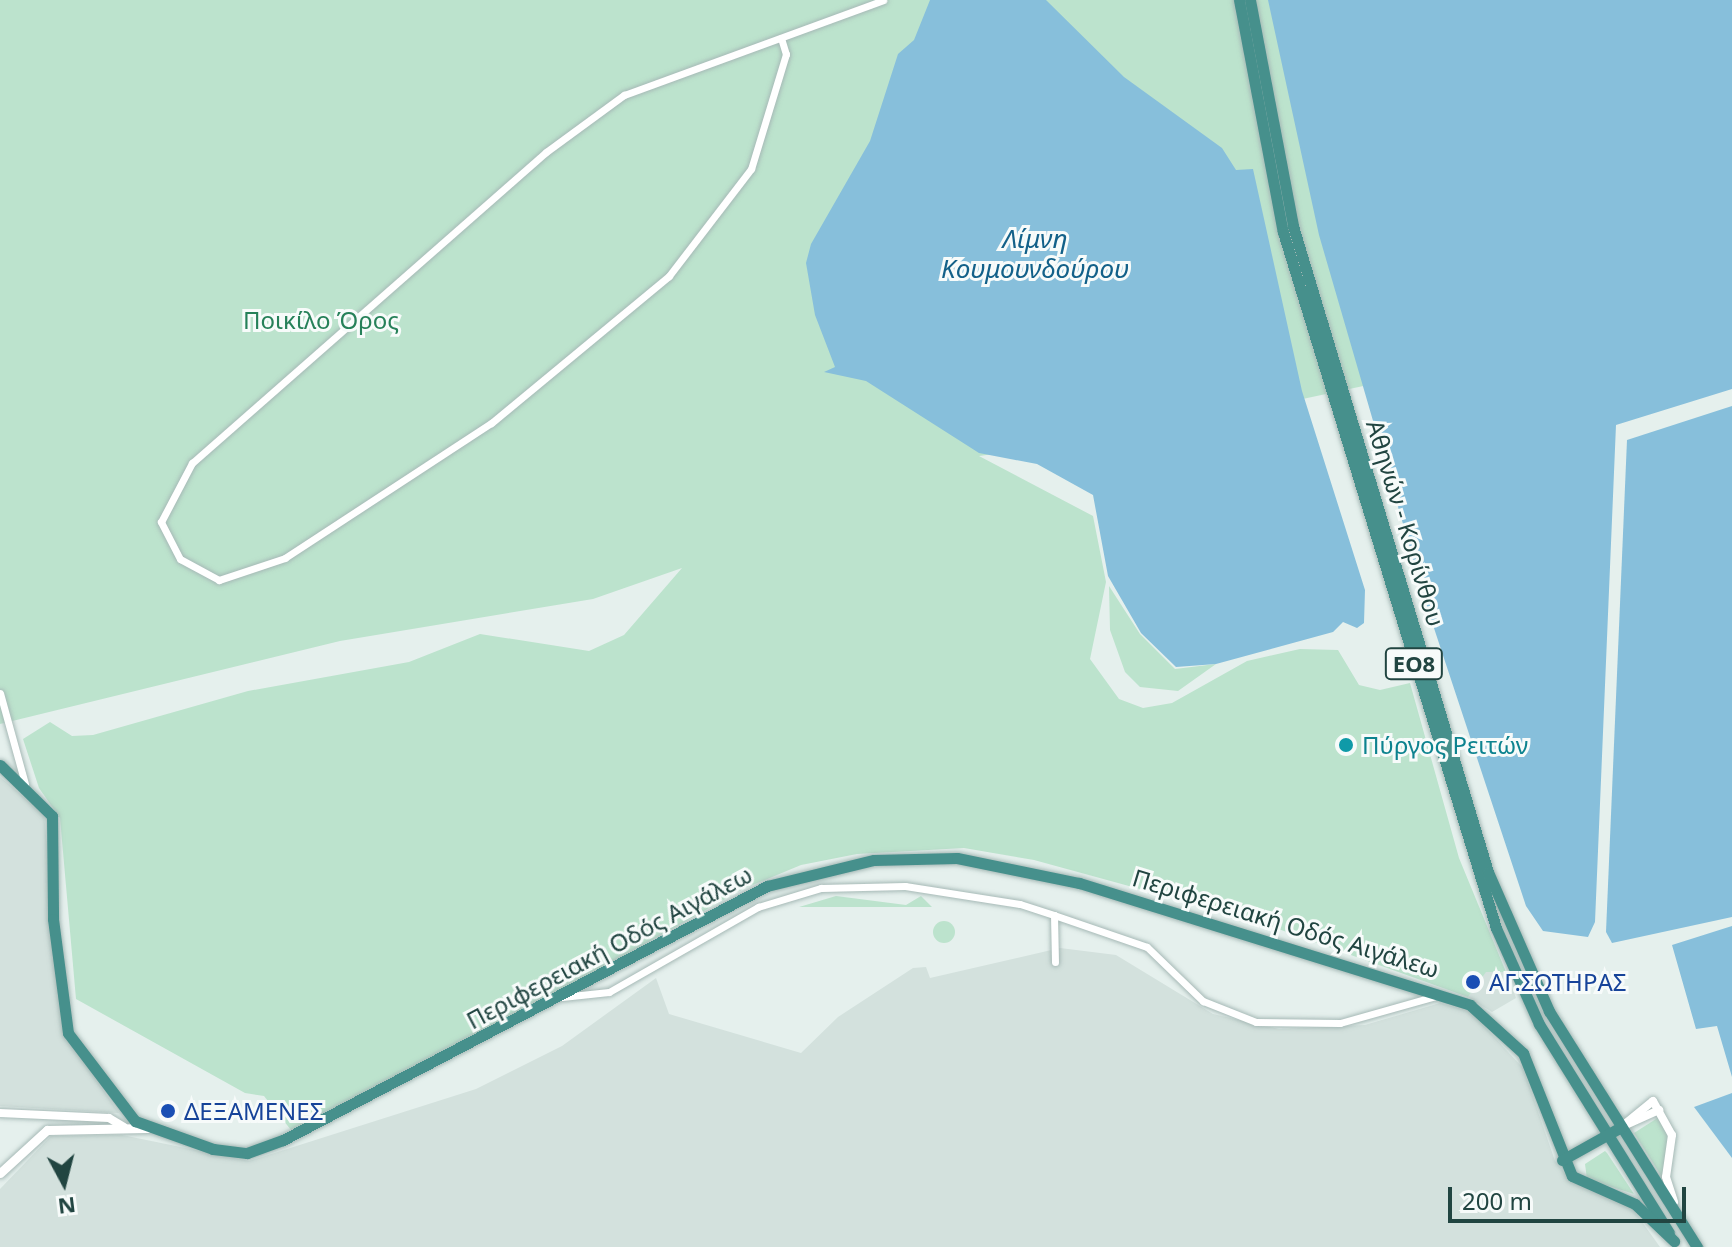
<!DOCTYPE html>
<html>
<head>
<meta charset="utf-8">
<style>
  body { margin:0 }
  #map { position:relative; width:1732px; height:1247px; overflow:hidden; background:#e5f0ed; font-family:"Noto Sans",sans-serif }
  div>[style] { position:absolute }
  [style*='--x'] { left:calc(var(--x)*1px); top:calc(var(--y)*1px); width:calc(var(--w)*1px); rotate:calc(var(--a)*1deg) }
  .built>* { inset:0; background:#d3e1dd }
  .green>* { inset:0; background:#bce3cd }
  .round { border-radius:50% }
  .water>* { inset:0; background:#87bfdb }
  .roads { filter:drop-shadow(0 0 2px #a6b9b6) drop-shadow(0 0 2px #a6b9b6) }
  .minor>* { height:7px; margin:-3.5px; padding:0 3.5px; transform-origin:3.5px; border-radius:3.5px; background:#fff }
  .tertiary>* { height:8px; margin:-4px; padding:0 4px; transform-origin:4px; border-radius:4px; background:#fff }
  .secondary>* { height:9px; margin:-4.5px; padding:0 4.5px; transform-origin:4.5px; border-radius:4.5px; background:#fff }
  .trunk>* { height:11px; margin:-5.5px; padding:0 5.5px; transform-origin:5.5px; border-radius:5.5px; background:#46908c }
  .dots>* { width:22px; height:22px; translate:-50% -50%; box-sizing:border-box; border:4px solid #f7fbfa; border-radius:50% }
  span { translate:-50% -50%; white-space:nowrap; text-align:center; line-height:1.15; -webkit-text-stroke:6px #f7fbfa; paint-order:stroke }
  .shield-label span { padding:2px 6px; background:#f7fbfa; border:2px solid; border-radius:6px; -webkit-text-stroke-width:0 }
  .shield-label { font-size:22px; color:#214541; font-weight:700 }
  .park-label { font-size:24px; color:#268159 }
  .street-label { font-size:24px; color:#214541 }
  .culture-label { font-size:24px; color:#0d838f }
  .left { translate:0 -50%; text-align:left }
  .transit-label { font-size:24px; color:#164399 }
  .water-label { font-size:26px; color:#136189; font-style:italic }
  .north { position:absolute; left:24px; top:1143px; width:80px; height:80px; -webkit-text-stroke:6px #f7fbfa; paint-order:stroke; rotate:173deg; font-size:22px; font-weight:700; line-height:32px; text-align:center; color:#214541 }
  .north::after { content:''; display:block; margin:auto; width:28px; height:36px; background:#214541; clip-path:polygon(50% 0,100% 100%,50% 72%,0 100%) }
  .scale { position:absolute; left:1448px; top:1187px; width:238px; height:36px; box-sizing:border-box; border:4px solid #214541; border-top:0; padding-left:10px; font-size:24px; line-height:28px; white-space:nowrap; color:#214541; -webkit-text-stroke:6px #f7fbfa; paint-order:stroke }
</style>
</head>
<body>
<div id="map">
  <div class="built">
    <i style="clip-path:polygon(0 777px,44px 814px,64px 1033px,119px 1113px,0 1106px)"></i>
    <i style="clip-path:polygon(1060px 948px,1116px 955px,1213px 1014px,1279px 1029px,1365px 1025px,1440px 1003px,1470px 1011px,1523px 1068px,1555px 1161px,1571px 1181px,1632px 1208px,1660px 1247px,0 1247px,0 1189px,51px 1136px,122px 1135px,249px 1161px,476px 1089px,562px 1046px,656px 978px,669px 1014px,801px 1053px,838px 1017px,913px 968px,926px 967px,930px 978px)"></i>
    <i style="clip-path:polygon(1486px 971px,1506px 972px,1516px 998px,1492px 1012px,1468px 997px)"></i>
  </div>
  <div class="green">
    <i style="clip-path:polygon(0 0,1376px 0,1452px 367px,1134px 435px,979px 456px,1093px 516px,1106px 582px,1090px 659px,1119px 699px,1143px 708px,1172px 703px,1247px 661px,1300px 649px,1338px 650px,1359px 685px,1380px 690px,1410px 683px,1459px 858px,1506px 972px,1486px 972px,1468px 997px,1253px 920px,1034px 860px,964px 848px,857px 854px,801px 865px,743px 889px,513px 1018px,291px 1130px,264px 1096px,245px 1093px,76px 999px,60px 818px,39px 788px,23px 739px,50px 722px,72px 736px,93px 735px,248px 691px,409px 662px,480px 634px,589px 651px,624px 635px,682px 568px,593px 599px,340px 641px,0 724px)"></i>
    <i style="clip-path:polygon(1109px 586px,1140px 634px,1175px 669px,1216px 664px,1178px 691px,1140px 687px,1125px 672px,1110px 630px)"></i>
    <i style="clip-path:polygon(921px 896px,932px 907px,799px 907px,836px 896px,906px 905px)"></i>
    <i class="round" style="left:933px;top:921px;width:22px;height:22px"></i>
    <i style="clip-path:polygon(1659px 1117px,1669px 1140px,1662px 1177px,1634px 1133px)"></i>
    <i style="clip-path:polygon(1605px 1151px,1607px 1153px,1634px 1194px,1587px 1179px,1585px 1164px)"></i>
  </div>
  <div class="water">
    <i style="clip-path:polygon(930px 0,1046px 0,1124px 77px,1222px 148px,1236px 170px,1253px 169px,1302px 391px,1365px 590px,1364px 623px,1357px 628px,1343px 622px,1333px 632px,1216px 664px,1176px 667px,1141px 633px,1108px 576px,1093px 495px,1037px 464px,979px 453px,866px 381px,824px 372px,835px 367px,815px 315px,806px 263px,811px 244px,870px 141px,898px 54px,914px 40px)"></i>
    <i style="clip-path:polygon(1268px 0,1732px 0,1732px 389px,1616px 425px,1595px 922px,1588px 937px,1543px 931px,1526px 906px,1428px 610px,1319px 235px)"></i>
    <i style="clip-path:polygon(1732px 406px,1732px 917px,1612px 943px,1606px 932px,1627px 440px)"></i>
    <i style="clip-path:polygon(1732px 926px,1732px 1077px,1717px 1026px,1696px 1029px,1672px 945px)"></i>
    <i style="clip-path:polygon(1732px 1093px,1732px 1158px,1694px 1107px)"></i>
  </div>
  <div class="roads">
    <div class="minor">
      <i style="--x:781;--y:38;--w:17;--a:73"></i>
      <i style="--x:786;--y:54;--w:120;--a:106.9"></i>
      <i style="--x:751;--y:169;--w:135;--a:127.5"></i>
      <i style="--x:669;--y:276;--w:231;--a:140.4"></i>
      <i style="--x:491;--y:423;--w:246;--a:146.8"></i>
      <i style="--x:285;--y:558;--w:70;--a:161.6"></i>
      <i style="--x:219;--y:580;--w:44;--a:-151.7"></i>
      <i style="--x:180;--y:559;--w:42;--a:-117.2"></i>
      <i style="--x:161;--y:522;--w:67;--a:-62.3"></i>
      <i style="--x:192;--y:463;--w:471;--a:-41.3"></i>
      <i style="--x:546;--y:152;--w:97;--a:-36.2"></i>
      <i style="--x:624;--y:95;--w:276;--a:-20.1"></i>
      <i style="--x:0;--y:693;--w:94;--a:74.6"></i>
      <i style="--x:1054;--y:915;--w:98;--a:19"></i>
      <i style="--x:1147;--y:947;--w:78;--a:44"></i>
      <i style="--x:1203;--y:1001;--w:57;--a:21.6"></i>
      <i style="--x:1256;--y:1022;--w:84;--a:0.7"></i>
      <i style="--x:1340;--y:1023;--w:100;--a:-15.7"></i>
      <i style="--x:562;--y:997;--w:47;--a:-6.1"></i>
      <i style="--x:609;--y:992;--w:172;--a:-29.7"></i>
      <i style="--x:758;--y:907;--w:66;--a:-16.8"></i>
      <i style="--x:821;--y:888;--w:84;--a:-1.4"></i>
      <i style="--x:905;--y:886;--w:116;--a:8.9"></i>
      <i style="--x:1020;--y:904;--w:36;--a:18"></i>
      <i style="--x:1054;--y:915;--w:47;--a:88.8"></i>
    </div>
    <div class="tertiary">
      <i style="--x:0;--y:1113;--w:109;--a:2.6"></i>
      <i style="--x:109;--y:1118;--w:17;--a:31"></i>
      <i style="--x:1621;--y:1127;--w:41;--a:-39.1"></i>
      <i style="--x:1653;--y:1101;--w:39;--a:61"></i>
      <i style="--x:1672;--y:1135;--w:42;--a:98.1"></i>
      <i style="--x:1666;--y:1177;--w:26;--a:72"></i>
      <i style="--x:1621;--y:1127;--w:42;--a:-24.1"></i>
    </div>
    <div class="secondary">
      <i style="--x:0;--y:1173;--w:64;--a:-42.5"></i>
      <i style="--x:47;--y:1130;--w:100;--a:-1.1"></i>
    </div>
    <div class="trunk">
      <i style="--x:1239;--y:0;--w:236;--a:79.3"></i>
      <i style="--x:1283;--y:232;--w:728;--a:72.98"></i>
      <i style="--x:1496;--y:928;--w:105;--a:65.9"></i>
      <i style="--x:1539;--y:1024;--w:246;--a:58.1"></i>
      <i style="--x:1250;--y:0;--w:230;--a:79.2"></i>
      <i style="--x:1293;--y:226;--w:675;--a:73.2"></i>
      <i style="--x:1488;--y:872;--w:152;--a:66.3"></i>
      <i style="--x:1549;--y:1011;--w:279;--a:57.9"></i>
      <i style="--x:0;--y:765;--w:73;--a:44.4"></i>
      <i style="--x:52;--y:816;--w:103;--a:89.4"></i>
      <i style="--x:53;--y:919;--w:115;--a:82.5"></i>
      <i style="--x:68;--y:1033;--w:111;--a:52.7"></i>
      <i style="--x:135;--y:1121;--w:83;--a:19.7"></i>
      <i style="--x:213;--y:1149;--w:34;--a:7"></i>
      <i style="--x:247;--y:1153;--w:38;--a:-20"></i>
      <i style="--x:283;--y:1140;--w:547;--a:-27.69"></i>
      <i style="--x:767;--y:886;--w:110;--a:-13.7"></i>
      <i style="--x:874;--y:860;--w:83;--a:-1.4"></i>
      <i style="--x:957;--y:858;--w:125;--a:11.6"></i>
      <i style="--x:1079;--y:883;--w:410;--a:17.3"></i>
      <i style="--x:1470;--y:1005;--w:72;--a:42.2"></i>
      <i style="--x:1523;--y:1053;--w:132;--a:68.3"></i>
      <i style="--x:1572;--y:1176;--w:69;--a:24"></i>
      <i style="--x:1635;--y:1204;--w:54;--a:43.5"></i>
      <i style="--x:1562;--y:1160;--w:68;--a:-29.2"></i>
    </div>
  </div>
  <div class="dots">
    <i style="left:1346px;top:745px;background:#0f9aa8"></i>
    <i style="left:1473px;top:982px;background:#1a4fb4"></i>
    <i style="left:168px;top:1111px;background:#1a4fb4"></i>
  </div>
  <div class="shield-label">
    <span style="left:1414px;top:664px">ΕΟ8</span>
  </div>
  <div class="park-label">
    <span style="left:321px;top:320px">Ποικίλο Όρος</span>
  </div>
  <div class="street-label">
    <span style="left:1406px;top:523px;rotate:73deg">Αθηνών - Κορίνθου</span>
    <span style="left:1286px;top:923px;rotate:17deg">Περιφερειακή Οδός Αιγάλεω</span>
    <span style="left:609px;top:947px;rotate:-28deg">Περιφερειακή Οδός Αιγάλεω</span>
  </div>
  <div class="culture-label">
    <span class="left" style="left:1362px;top:745px">Πύργος Ρειτών</span>
  </div>
  <div class="transit-label">
    <span class="left" style="left:1489px;top:982px">ΑΓ.ΣΩΤΗΡΑΣ</span>
    <span class="left" style="left:184px;top:1111px">ΔΕΞΑΜΕΝΕΣ</span>
  </div>
  <div class="water-label">
    <span style="left:1035px;top:254px">Λίμνη<br>Κουμουνδούρου</span>
  </div>
  <div class="north">N</div>
  <div class="scale">200 m</div>
</div>
</body>
</html>
